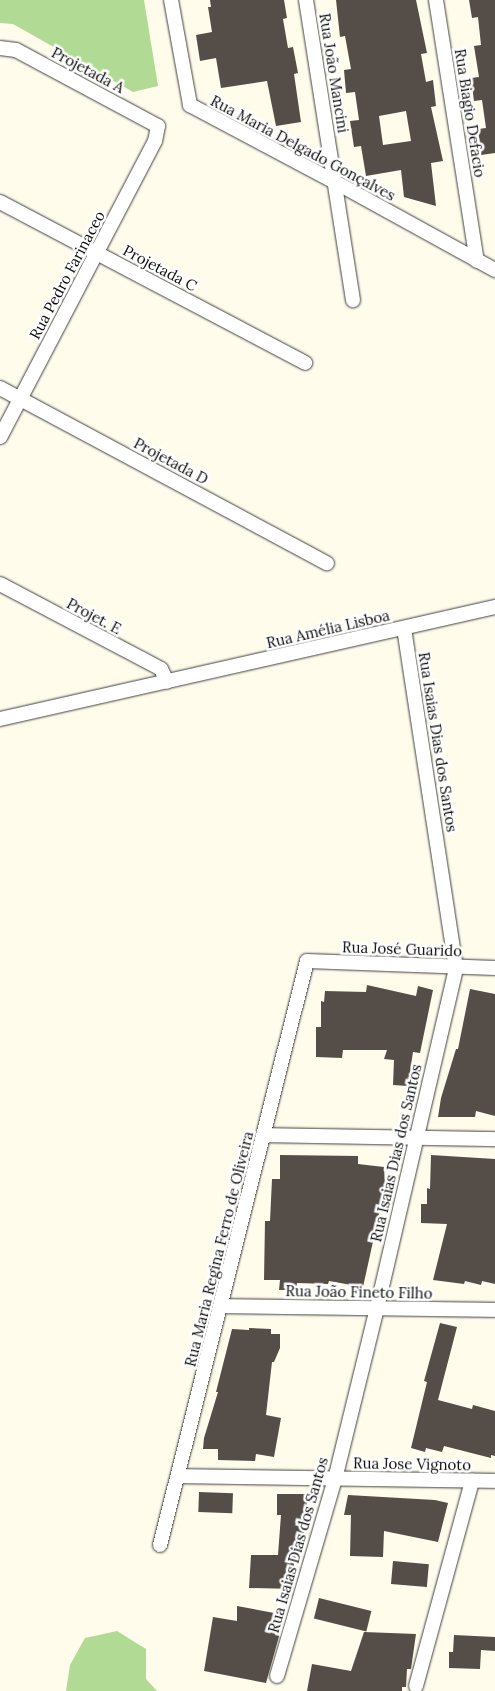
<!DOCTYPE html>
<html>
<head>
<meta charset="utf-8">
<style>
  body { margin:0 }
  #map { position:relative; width:495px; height:1691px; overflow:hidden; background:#fffcec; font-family:Lora,serif }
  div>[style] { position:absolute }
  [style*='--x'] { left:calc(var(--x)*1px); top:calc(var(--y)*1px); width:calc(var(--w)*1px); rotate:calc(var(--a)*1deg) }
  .forest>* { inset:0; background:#b1db94 }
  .building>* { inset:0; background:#554e48; transform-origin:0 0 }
  .roads { filter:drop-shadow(0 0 1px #3f3f3f) drop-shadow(0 0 1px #3f3f3f) }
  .street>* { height:14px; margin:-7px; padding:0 7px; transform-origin:7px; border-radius:7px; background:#fff }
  span { translate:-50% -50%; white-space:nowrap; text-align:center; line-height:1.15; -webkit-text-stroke:5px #fff; paint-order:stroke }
  .street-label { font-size:15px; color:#0c0c0c }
</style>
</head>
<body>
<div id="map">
  <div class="forest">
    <i style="clip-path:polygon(0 0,144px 0,158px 86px,133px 92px,13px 24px,0 23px)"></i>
    <i style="clip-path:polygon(117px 1631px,146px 1649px,146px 1679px,157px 1691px,66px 1691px,70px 1665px,85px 1638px)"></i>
  </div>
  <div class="building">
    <i style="clip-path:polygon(210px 0,284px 0,287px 18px,283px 19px,288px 48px,293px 47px,298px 73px,294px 74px,301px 122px,276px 126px,267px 81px,221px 88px,216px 58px,200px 61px,196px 35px,212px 32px,208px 7px,211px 7px)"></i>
    <i style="clip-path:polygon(evenodd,336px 0,416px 0,427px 53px,421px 54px,426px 82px,433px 80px,436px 106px,431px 107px,443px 161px,431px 163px,436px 206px,404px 197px,401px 170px,366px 176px,361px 146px,354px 147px,350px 121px,359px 120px,355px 92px,346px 93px,344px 70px,351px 69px,345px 36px,340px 37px,336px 0,406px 111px,411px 141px,383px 145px,379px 116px,406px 111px)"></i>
    <i style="clip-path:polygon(469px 0,495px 0,495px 153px,481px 155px,478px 129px,486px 128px,482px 100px,474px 101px,471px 78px,479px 77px,474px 46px,481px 45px,478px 17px,472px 18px)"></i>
    <i style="clip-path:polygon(367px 985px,416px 996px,418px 986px,433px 990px,420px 1053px,413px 1052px,408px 1086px,393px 1085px,394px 1060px,384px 1059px,387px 1050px,343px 1050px,342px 1058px,316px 1057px,316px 1027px,321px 1027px,321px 1001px,324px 1002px,325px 991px,366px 992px)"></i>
    <i style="clip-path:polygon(470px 989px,495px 994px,495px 1116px,476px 1111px,475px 1117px,438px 1117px,441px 1098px,456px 1049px,458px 1049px)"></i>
    <i style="clip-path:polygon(280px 1155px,358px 1156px,358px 1164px,384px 1167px,385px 1187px,363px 1287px,329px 1281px,328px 1284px,297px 1283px,296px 1290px,279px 1290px,280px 1280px,264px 1280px,265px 1221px,270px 1221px,272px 1179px,280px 1179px)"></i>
    <i style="clip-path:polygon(431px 1155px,495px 1159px,495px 1284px,482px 1281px,481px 1285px,465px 1281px,464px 1284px,433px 1280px,447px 1224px,421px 1223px,421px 1204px,427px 1204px,427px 1188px,430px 1189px)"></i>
    <i style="clip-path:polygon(440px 1323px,457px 1327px,438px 1400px,472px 1409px,473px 1405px,495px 1411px,495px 1456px,491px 1455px,491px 1458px,444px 1446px,442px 1452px,426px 1448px,425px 1452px,411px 1448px,427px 1382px,424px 1381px)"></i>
    <i style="clip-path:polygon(249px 1328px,271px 1329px,271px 1334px,280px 1334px,280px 1348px,274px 1362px,272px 1362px,266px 1415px,281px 1418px,274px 1457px,256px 1454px,255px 1461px,218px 1460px,218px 1449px,203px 1449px,204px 1438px,218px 1392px,216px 1392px,232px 1329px,249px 1330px)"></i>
    <i style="left:199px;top:1492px;width:34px;height:20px;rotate:2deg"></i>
    <i style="clip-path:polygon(277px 1494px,307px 1494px,307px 1516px,302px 1545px,294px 1562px,294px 1589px,249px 1588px,251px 1555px,278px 1555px,281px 1515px,277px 1515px)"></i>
    <i style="clip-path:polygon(348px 1495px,435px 1500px,448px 1503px,438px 1542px,384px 1531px,383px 1557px,350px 1556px,351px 1515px,344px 1515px)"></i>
    <i style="left:393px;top:1561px;width:36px;height:23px;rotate:5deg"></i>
    <i style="left:319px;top:1598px;width:54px;height:21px;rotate:14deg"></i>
    <i style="clip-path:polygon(237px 1606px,285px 1615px,266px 1683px,204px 1671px,213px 1617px,237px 1621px)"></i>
    <i style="clip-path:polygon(364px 1632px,416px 1634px,411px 1669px,407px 1669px,406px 1687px,402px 1687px,402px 1691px,307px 1691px,312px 1664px,351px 1671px)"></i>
    <i style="clip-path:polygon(454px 1635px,495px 1637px,495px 1651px,481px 1650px,480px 1669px,449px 1668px,449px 1652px,453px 1652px)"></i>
  </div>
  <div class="roads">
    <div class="street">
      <i style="--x:171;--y:0;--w:107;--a:79.7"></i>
      <i style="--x:190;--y:105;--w:164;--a:28"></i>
      <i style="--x:335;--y:182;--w:183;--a:28.8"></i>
      <i style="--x:306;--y:0;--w:304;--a:81.1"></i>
      <i style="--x:436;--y:0;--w:264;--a:81.1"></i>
      <i style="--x:0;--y:48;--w:16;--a:7"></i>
      <i style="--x:16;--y:50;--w:161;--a:28.2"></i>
      <i style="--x:158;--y:126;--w:15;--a:101"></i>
      <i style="--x:155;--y:141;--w:334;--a:117.6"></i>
      <i style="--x:0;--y:202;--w:345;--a:27.8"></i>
      <i style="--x:0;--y:388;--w:371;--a:28.2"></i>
      <i style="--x:0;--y:584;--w:182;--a:27.8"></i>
      <i style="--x:161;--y:669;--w:14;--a:65"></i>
      <i style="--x:0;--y:719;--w:508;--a:-12.75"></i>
      <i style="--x:265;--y:1135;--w:230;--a:1"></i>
      <i style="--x:222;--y:1306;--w:273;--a:0.8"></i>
      <i style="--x:179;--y:1476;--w:316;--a:0.9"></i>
      <i style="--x:160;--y:1545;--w:602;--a:-75.87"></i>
      <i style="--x:307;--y:961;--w:188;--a:2.1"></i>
      <i style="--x:277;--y:1676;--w:205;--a:-73.6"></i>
      <i style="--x:335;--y:1479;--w:176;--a:-76.2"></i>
      <i style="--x:377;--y:1308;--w:349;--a:-76.9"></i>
      <i style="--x:456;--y:968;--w:343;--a:-98.7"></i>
      <i style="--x:416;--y:1686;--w:213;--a:-74.7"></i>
    </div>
  </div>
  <div class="street-label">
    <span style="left:88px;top:70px;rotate:28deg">Projetada A</span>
    <span style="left:334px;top:73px;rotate:81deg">Rua João Mancini</span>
    <span style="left:470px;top:113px;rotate:81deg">Rua Biagio Defacio</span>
    <span style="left:303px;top:148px;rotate:28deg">Rua Maria Delgado Gonçalves</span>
    <span style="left:160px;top:268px;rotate:28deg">Projetada C</span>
    <span style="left:67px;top:275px;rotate:-62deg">Rua Pedro Farinaceo</span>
    <span style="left:171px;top:461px;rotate:28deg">Projetada D</span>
    <span style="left:94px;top:616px;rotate:28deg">Projet. E</span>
    <span style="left:328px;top:629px;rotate:-13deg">Rua Amélia Lisboa</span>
    <span style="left:438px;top:742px;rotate:81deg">Rua Isaias Dias dos Santos</span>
    <span style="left:402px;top:949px;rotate:2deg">Rua José Guarido</span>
    <span style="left:396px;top:1153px;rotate:-77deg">Rua Isaias Dias dos Santos</span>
    <span style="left:219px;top:1249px;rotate:-76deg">Rua Maria Regina Ferro de Oliveira</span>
    <span style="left:359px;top:1292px;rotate:1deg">Rua João Fineto Filho</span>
    <span style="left:412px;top:1464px;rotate:1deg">Rua Jose Vignoto</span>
    <span style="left:298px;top:1545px;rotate:-74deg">Rua Isaias Dias dos Santos</span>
  </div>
</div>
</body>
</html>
